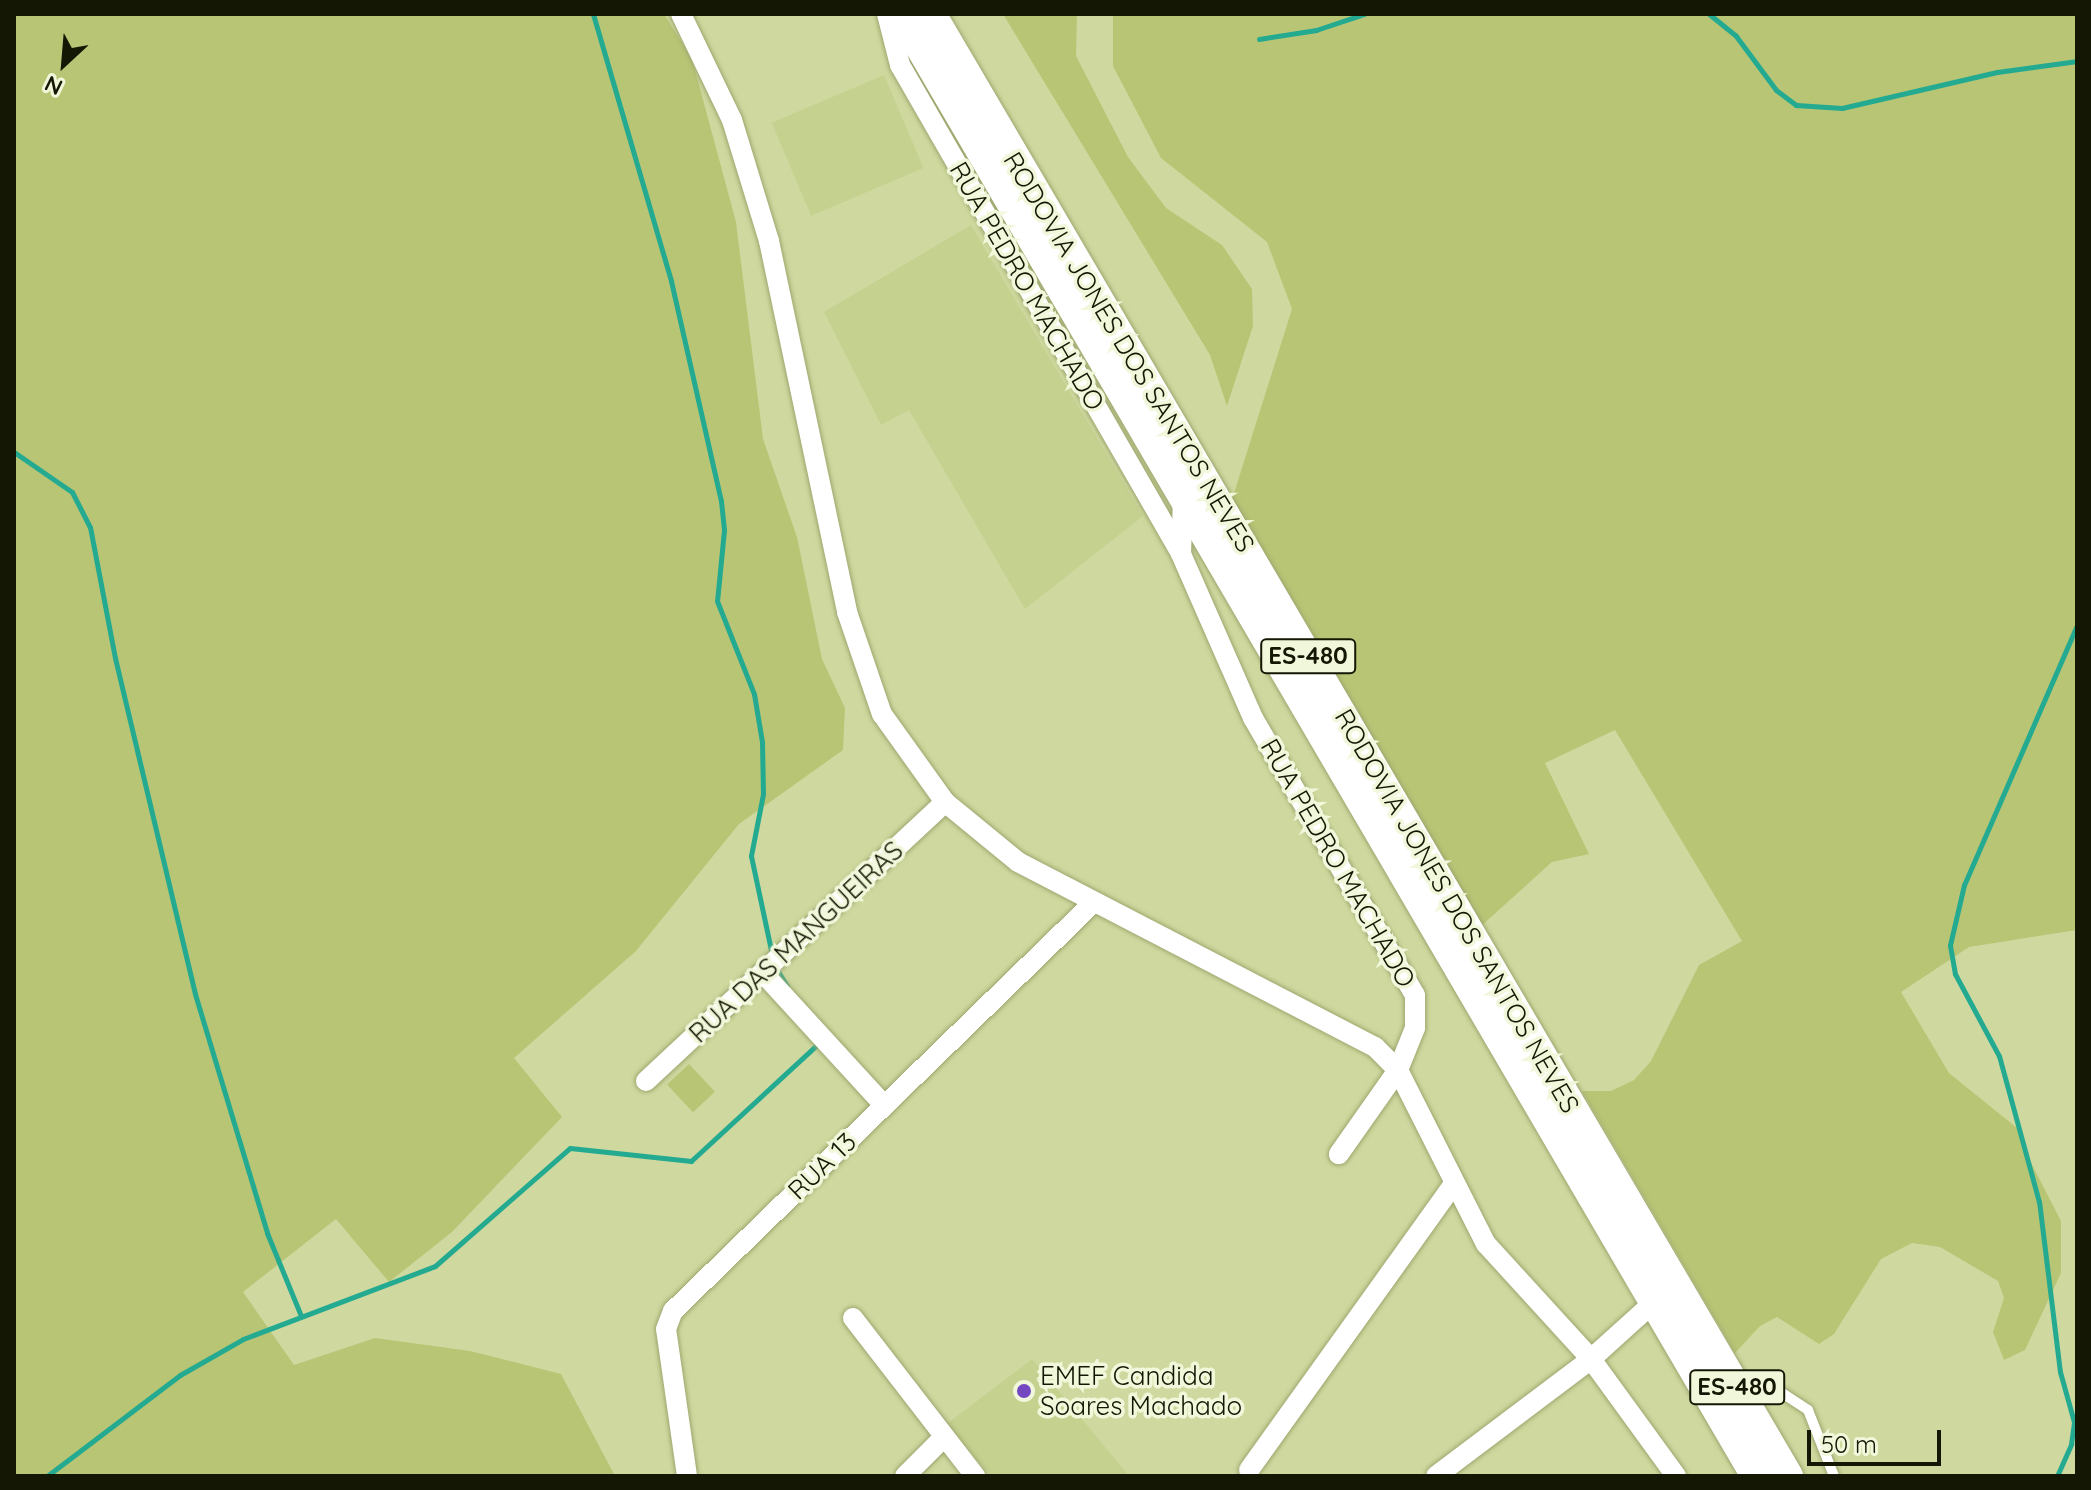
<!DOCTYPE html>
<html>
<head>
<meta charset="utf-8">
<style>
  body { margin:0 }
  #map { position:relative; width:2091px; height:1490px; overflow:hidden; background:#cfd99f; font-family:Quicksand,sans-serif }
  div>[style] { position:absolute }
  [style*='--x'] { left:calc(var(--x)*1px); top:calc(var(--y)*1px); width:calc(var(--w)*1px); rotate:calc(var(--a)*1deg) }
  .built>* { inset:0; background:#c5d18f; transform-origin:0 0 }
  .green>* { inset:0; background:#b8c575; transform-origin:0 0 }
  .stream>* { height:5px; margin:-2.5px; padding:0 2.5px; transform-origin:2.5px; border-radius:2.5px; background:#24aa91 }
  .roads { filter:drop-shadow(0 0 2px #9da76f) drop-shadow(0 0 2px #9da76f) }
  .service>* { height:10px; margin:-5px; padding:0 5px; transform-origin:5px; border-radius:5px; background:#fff }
  .minor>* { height:20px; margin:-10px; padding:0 10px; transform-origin:10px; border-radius:10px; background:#fff }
  .primary>* { height:30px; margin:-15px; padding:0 15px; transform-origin:15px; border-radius:15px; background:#fff }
  .dots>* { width:22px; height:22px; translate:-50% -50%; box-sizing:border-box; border:4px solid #f1f7da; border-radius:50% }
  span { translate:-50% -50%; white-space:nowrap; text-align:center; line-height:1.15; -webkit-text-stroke:7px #f1f7da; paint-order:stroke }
  .shield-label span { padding:2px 6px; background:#f1f7da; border:2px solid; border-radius:6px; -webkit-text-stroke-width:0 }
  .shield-label { font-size:24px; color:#141703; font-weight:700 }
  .street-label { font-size:26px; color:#141703 }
  .poi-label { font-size:26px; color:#141703 }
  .left { translate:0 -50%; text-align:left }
  .frame { position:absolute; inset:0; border:16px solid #141703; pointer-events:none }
  .north { position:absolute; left:24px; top:24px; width:80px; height:80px; -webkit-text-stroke:6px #f1f7da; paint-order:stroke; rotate:206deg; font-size:22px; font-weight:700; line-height:32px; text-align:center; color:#141703 }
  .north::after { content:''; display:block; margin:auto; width:28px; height:36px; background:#141703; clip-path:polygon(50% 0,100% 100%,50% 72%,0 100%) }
  .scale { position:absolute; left:1807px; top:1430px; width:134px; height:36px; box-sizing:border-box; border:4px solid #141703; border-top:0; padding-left:10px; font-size:24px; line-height:28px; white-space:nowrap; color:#141703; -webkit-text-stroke:6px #f1f7da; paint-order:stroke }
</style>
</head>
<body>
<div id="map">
  <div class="built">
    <i style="left:884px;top:75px;width:101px;height:122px;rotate:67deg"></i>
    <i style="clip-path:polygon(971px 225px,1143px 516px,1025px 609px,909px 410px,881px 425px,824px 312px)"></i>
    <i style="clip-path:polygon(1032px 1359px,1129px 1476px,991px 1476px,948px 1423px)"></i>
  </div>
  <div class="green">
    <i style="clip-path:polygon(14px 14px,664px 14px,692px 59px,736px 222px,763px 439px,797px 537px,822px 659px,845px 708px,843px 750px,739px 824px,636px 951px,514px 1058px,562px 1117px,452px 1232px,389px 1282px,336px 1219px,243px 1292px,294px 1365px,375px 1338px,470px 1351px,561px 1374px,615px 1476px,14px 1476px)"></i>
    <i style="clip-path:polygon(1003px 14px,1077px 14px,1076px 56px,1128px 157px,1166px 208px,1222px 245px,1252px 289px,1253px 326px,1227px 406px,1210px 355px)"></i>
    <i style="clip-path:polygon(1113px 14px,2077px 14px,2077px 930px,1969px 947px,1901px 992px,1949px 1073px,2022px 1132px,2026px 1153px,2061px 1221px,2061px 1273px,2025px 1350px,2004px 1360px,1993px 1332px,2004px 1298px,1998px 1281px,1940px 1247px,1912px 1243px,1881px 1259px,1834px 1334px,1819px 1344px,1777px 1317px,1760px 1326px,1735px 1353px,1582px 1091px,1611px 1091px,1634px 1080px,1651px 1061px,1699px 965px,1742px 941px,1615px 730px,1545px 763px,1589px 854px,1552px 862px,1480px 927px,1230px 506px,1292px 309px,1267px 242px,1161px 158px,1113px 66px)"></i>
    <i style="left:689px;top:1064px;width:38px;height:30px;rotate:47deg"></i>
  </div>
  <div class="stream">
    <i style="--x:593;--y:14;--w:278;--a:73.7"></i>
    <i style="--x:671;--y:281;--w:226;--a:77.2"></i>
    <i style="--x:721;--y:501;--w:29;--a:84"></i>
    <i style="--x:724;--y:530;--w:71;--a:95.6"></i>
    <i style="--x:717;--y:601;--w:100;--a:68.3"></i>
    <i style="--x:754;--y:694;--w:49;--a:80.5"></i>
    <i style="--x:762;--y:742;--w:52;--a:88.9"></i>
    <i style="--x:763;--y:794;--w:63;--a:101"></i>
    <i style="--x:751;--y:856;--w:101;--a:78"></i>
    <i style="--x:1709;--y:14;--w:35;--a:39"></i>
    <i style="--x:1736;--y:36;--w:67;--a:53.5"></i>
    <i style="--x:1776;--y:90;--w:25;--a:37"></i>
    <i style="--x:1796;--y:105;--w:46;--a:3.7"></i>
    <i style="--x:1842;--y:108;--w:159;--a:-13.1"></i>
    <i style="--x:1997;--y:72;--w:81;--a:-7.8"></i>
    <i style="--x:1259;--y:39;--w:58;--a:-9"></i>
    <i style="--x:1316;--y:30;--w:51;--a:-18.4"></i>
    <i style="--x:14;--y:452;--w:70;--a:34.6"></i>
    <i style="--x:72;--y:492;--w:39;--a:63"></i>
    <i style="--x:90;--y:527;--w:133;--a:79.2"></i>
    <i style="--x:115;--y:658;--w:345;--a:76.6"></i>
    <i style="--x:195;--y:994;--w:250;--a:73.2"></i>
    <i style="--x:267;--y:1233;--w:90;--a:67.7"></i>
    <i style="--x:777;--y:970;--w:19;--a:58"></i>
    <i style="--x:47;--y:1476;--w:167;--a:-37.2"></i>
    <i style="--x:180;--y:1375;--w:73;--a:-29.7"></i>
    <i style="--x:243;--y:1339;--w:205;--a:-20.8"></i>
    <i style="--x:435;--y:1266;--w:179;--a:-41.2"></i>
    <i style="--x:570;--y:1148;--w:122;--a:6.1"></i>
    <i style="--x:691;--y:1161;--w:176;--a:-42.7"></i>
    <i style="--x:2057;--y:1476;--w:35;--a:-66"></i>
    <i style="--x:2071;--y:1444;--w:22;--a:-82"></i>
    <i style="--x:2074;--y:1422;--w:52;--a:-105.6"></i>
    <i style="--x:2060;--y:1372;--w:171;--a:-97"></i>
    <i style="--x:2039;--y:1202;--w:151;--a:-105.3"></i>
    <i style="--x:1999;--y:1056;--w:93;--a:-118.2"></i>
    <i style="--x:1955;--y:974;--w:29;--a:-100"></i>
    <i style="--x:1950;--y:945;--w:62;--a:-76.9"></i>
    <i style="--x:1964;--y:885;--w:283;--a:-66.5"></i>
  </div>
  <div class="roads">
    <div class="service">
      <i style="--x:1741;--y:1386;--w:42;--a:9.7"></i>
      <i style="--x:1782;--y:1393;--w:31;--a:33"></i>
      <i style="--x:1808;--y:1410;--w:71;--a:68.5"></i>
    </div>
    <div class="minor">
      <i style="--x:681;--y:14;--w:118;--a:64.3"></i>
      <i style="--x:732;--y:120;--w:127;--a:73"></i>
      <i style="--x:769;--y:241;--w:379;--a:78.1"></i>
      <i style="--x:847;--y:612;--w:108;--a:71.1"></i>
      <i style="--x:882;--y:714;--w:108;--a:54.4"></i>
      <i style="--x:945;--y:802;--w:94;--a:39.4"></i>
      <i style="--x:1018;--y:862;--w:402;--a:27.4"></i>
      <i style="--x:1375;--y:1047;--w:33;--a:45"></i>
      <i style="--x:1398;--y:1070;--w:195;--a:63.2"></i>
      <i style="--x:1486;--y:1244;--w:156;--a:47.6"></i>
      <i style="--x:1591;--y:1359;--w:145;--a:54"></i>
      <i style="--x:887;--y:14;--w:53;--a:75.7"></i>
      <i style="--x:900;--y:65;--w:560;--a:60.09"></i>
      <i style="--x:1183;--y:499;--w:55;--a:92.1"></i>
      <i style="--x:1181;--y:554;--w:179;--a:66.3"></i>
      <i style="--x:1253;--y:718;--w:321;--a:59.7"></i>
      <i style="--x:1415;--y:995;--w:33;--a:90"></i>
      <i style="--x:1415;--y:1028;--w:45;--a:112"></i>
      <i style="--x:1398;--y:1070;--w:103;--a:125.1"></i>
      <i style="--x:763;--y:973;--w:180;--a:47.5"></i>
      <i style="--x:646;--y:1081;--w:409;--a:-43"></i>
      <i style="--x:853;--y:1318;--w:200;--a:52.3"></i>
      <i style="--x:1249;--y:1470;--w:350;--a:-54.4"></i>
      <i style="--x:687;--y:1476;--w:148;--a:-98.1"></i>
      <i style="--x:666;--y:1329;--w:19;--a:-69"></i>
      <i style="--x:673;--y:1311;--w:584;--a:-44.17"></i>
      <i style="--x:905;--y:1476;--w:55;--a:-45"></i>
      <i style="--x:1436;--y:1476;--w:194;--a:-37"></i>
      <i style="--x:1591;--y:1359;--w:84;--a:-42.1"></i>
    </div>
    <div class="primary">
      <i style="--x:901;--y:14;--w:1694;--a:59.68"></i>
      <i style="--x:931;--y:14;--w:1695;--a:59.62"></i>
    </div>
  </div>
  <div class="dots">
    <i style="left:1024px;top:1391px;background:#7448c1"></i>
  </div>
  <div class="shield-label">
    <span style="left:1308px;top:656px">ES-480</span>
    <span style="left:1737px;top:1387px">ES-480</span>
  </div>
  <div class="street-label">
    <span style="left:1027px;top:286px;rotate:60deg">RUA PEDRO MACHADO</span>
    <span style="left:1129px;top:352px;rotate:59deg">RODOVIA JONES DOS SANTOS NEVES</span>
    <span style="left:1338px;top:863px;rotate:60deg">RUA PEDRO MACHADO</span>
    <span style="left:1457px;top:911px;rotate:60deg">RODOVIA JONES DOS SANTOS NEVES</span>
    <span style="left:796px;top:942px;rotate:-43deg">RUA DAS MANGUEIRAS</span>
    <span style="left:822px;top:1166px;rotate:-44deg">RUA 13</span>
  </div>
  <div class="poi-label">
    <span class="left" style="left:1040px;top:1391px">EMEF Candida<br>Soares Machado</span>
  </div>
  <div class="frame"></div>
  <div class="north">N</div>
  <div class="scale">50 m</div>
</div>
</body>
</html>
